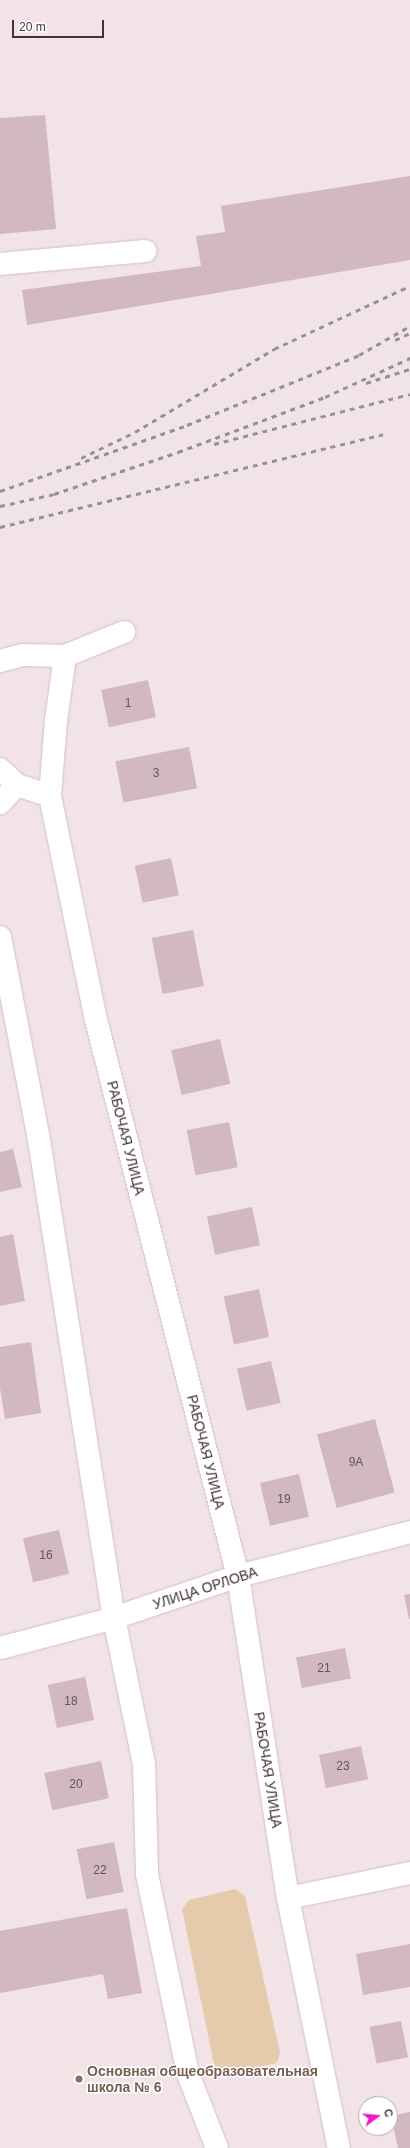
<!DOCTYPE html>
<html>
<head>
<meta charset="utf-8">
<style>
  body { margin:0 }
  #map { position:relative; width:410px; height:2148px; overflow:hidden; background:#f1e3e6; font-family:Helvetica,sans-serif }
  div>[style] { position:absolute }
  [style*='--x'] { left:calc(var(--x)*1px); top:calc(var(--y)*1px); width:calc(var(--w)*1px); rotate:calc(var(--a)*1deg) }
  .green>* { inset:0; background:#e5caac }
  .building>* { inset:0; background:#d2b8c1; transform-origin:0 0 }
  .roads { filter:drop-shadow(0 0 1px #d7c0c6) drop-shadow(0 0 1px #d7c0c6) }
  .minor>* { height:22px; margin:-11px; padding:0 11px; transform-origin:11px; border-radius:11px; background:#fff }
  .rail>* { height:3px; margin-top:-1.5px; transform-origin:0; background:repeating-linear-gradient(90deg,#939393 0 5px,transparent 0 10px) }
  .dots>* { width:11px; height:11px; translate:-50% -50%; box-sizing:border-box; border:2px solid #fff; border-radius:50% }
  span { translate:-50% -50%; white-space:nowrap; text-align:center; line-height:1.15; -webkit-text-stroke:3px #fff; paint-order:stroke }
  .number-label { font-size:12px; color:#66545a }
  .number-label span { -webkit-text-stroke-width:0 }
  .street-label { font-size:14px; color:#423338 }
  .education-label { font-size:14px; color:#785e54; font-weight:700 }
  .left { translate:0 -50%; text-align:left }
  .north { position:absolute; left:358px; top:2096px; width:40px; height:40px; box-sizing:border-box; background:#fff; border:1px solid #b3adaf; border-radius:50%; rotate:74deg; font-size:11px; font-weight:700; line-height:16px; text-align:center; color:#423338 }
  .north::after { content:''; display:block; margin:auto; width:14px; height:18px; background:#f516c2; clip-path:polygon(50% 0,100% 100%,50% 72%,0 100%) }
  .scale { position:absolute; left:12px; top:20px; width:92px; height:18px; box-sizing:border-box; border:2px solid #423338; border-top:0; padding-left:5px; font-size:12px; line-height:14px; white-space:nowrap; color:#423338; -webkit-text-stroke:3px #fff; paint-order:stroke }
</style>
</head>
<body>
<div id="map">
  <div class="green">
    <i style="clip-path:polygon(235px 1889px,245px 1896px,280px 2053px,277px 2063px,221px 2076px,215px 2069px,182px 1909px,189px 1900px)"></i>
  </div>
  <div class="building">
    <i style="clip-path:polygon(45px 115px,56px 229px,0 234px,0 118px)"></i>
    <i style="clip-path:polygon(410px 176px,410px 260px,27px 325px,22px 290px,201px 266px,196px 236px,225px 232px,221px 206px)"></i>
    <i style="left:148px;top:680px;width:38px;height:48px;rotate:78deg"></i>
    <i style="left:189px;top:747px;width:42px;height:75px;rotate:79deg"></i>
    <i style="left:171px;top:858px;width:38px;height:37px;rotate:78deg"></i>
    <i style="left:193px;top:930px;width:57px;height:42px;rotate:79deg"></i>
    <i style="left:220px;top:1039px;width:46px;height:50px;rotate:77deg"></i>
    <i style="left:229px;top:1122px;width:46px;height:43px;rotate:79deg"></i>
    <i style="clip-path:polygon(13px 1149px,22px 1187px,0 1192px,0 1152px)"></i>
    <i style="left:252px;top:1207px;width:39px;height:46px;rotate:78deg"></i>
    <i style="clip-path:polygon(13px 1234px,25px 1301px,0 1306px,0 1237px)"></i>
    <i style="left:259px;top:1289px;width:49px;height:36px;rotate:78deg"></i>
    <i style="clip-path:polygon(31px 1342px,41px 1413px,5px 1419px,0 1388px,0 1347px)"></i>
    <i style="left:271px;top:1361px;width:43px;height:35px;rotate:77deg"></i>
    <i style="left:375px;top:1419px;width:76px;height:60px;rotate:75deg"></i>
    <i style="left:299px;top:1474px;width:44px;height:40px;rotate:77deg"></i>
    <i style="left:59px;top:1530px;width:45px;height:37px;rotate:77deg"></i>
    <i style="clip-path:polygon(410px 1594px,410px 1619px,409px 1619px,404px 1595px)"></i>
    <i style="left:345px;top:1648px;width:31px;height:50px;rotate:79deg"></i>
    <i style="left:85px;top:1677px;width:44px;height:38px;rotate:78deg"></i>
    <i style="left:361px;top:1746px;width:34px;height:43px;rotate:78deg"></i>
    <i style="left:101px;top:1761px;width:38px;height:58px;rotate:78deg"></i>
    <i style="left:114px;top:1842px;width:51px;height:38px;rotate:79deg"></i>
    <i style="clip-path:polygon(127px 1908px,142px 1993px,108px 1999px,103px 1974px,0 1993px,0 1931px)"></i>
    <i style="clip-path:polygon(410px 1944px,410px 1987px,363px 1995px,356px 1954px)"></i>
    <i style="left:401px;top:2021px;width:37px;height:32px;rotate:79deg"></i>
    <i style="clip-path:polygon(410px 2112px,410px 2148px,398px 2148px,391px 2116px)"></i>
  </div>
  <div class="roads">
    <div class="minor">
      <i style="--x:0;--y:264;--w:146;--a:-5.1"></i>
      <i style="--x:65;--y:656;--w:64;--a:-22.1"></i>
      <i style="--x:0;--y:661;--w:23;--a:-15"></i>
      <i style="--x:22;--y:655;--w:43;--a:1.3"></i>
      <i style="--x:65;--y:656;--w:66;--a:97.9"></i>
      <i style="--x:56;--y:721;--w:75;--a:94.6"></i>
      <i style="--x:0;--y:769;--w:23;--a:43"></i>
      <i style="--x:17;--y:785;--w:25;--a:133"></i>
      <i style="--x:17;--y:785;--w:35;--a:18"></i>
      <i style="--x:50;--y:796;--w:225;--a:78.4"></i>
      <i style="--x:95;--y:1016;--w:578;--a:75.68"></i>
      <i style="--x:238;--y:1576;--w:326;--a:81.2"></i>
      <i style="--x:288;--y:1898;--w:255;--a:78.5"></i>
      <i style="--x:0;--y:937;--w:207;--a:79.1"></i>
      <i style="--x:39;--y:1140;--w:484;--a:81.1"></i>
      <i style="--x:114;--y:1618;--w:149;--a:78.4"></i>
      <i style="--x:144;--y:1764;--w:110;--a:88.4"></i>
      <i style="--x:147;--y:1874;--w:204;--a:78.4"></i>
      <i style="--x:188;--y:2074;--w:79;--a:68.6"></i>
      <i style="--x:0;--y:1648;--w:118;--a:-14.7"></i>
      <i style="--x:114;--y:1618;--w:131;--a:-18.7"></i>
      <i style="--x:238;--y:1576;--w:178;--a:-14.3"></i>
      <i style="--x:288;--y:1898;--w:125;--a:-11.6"></i>
    </div>
  </div>
  <div class="rail">
    <i style="--x:395;--y:340;--w:17;--a:-25"></i>
    <i style="--x:366;--y:383;--w:46;--a:-17.7"></i>
    <i style="--x:214;--y:444;--w:202;--a:-14.3"></i>
    <i style="--x:81;--y:458;--w:60;--a:-25.7"></i>
    <i style="--x:135;--y:432;--w:162;--a:-30.8"></i>
    <i style="--x:274;--y:349;--w:150;--a:-24.9"></i>
    <i style="--x:0;--y:491;--w:198;--a:-19.4"></i>
    <i style="--x:187;--y:425;--w:186;--a:-22.1"></i>
    <i style="--x:359;--y:355;--w:59;--a:-29.6"></i>
    <i style="--x:0;--y:506;--w:55;--a:-12.5"></i>
    <i style="--x:54;--y:494;--w:131;--a:-18.7"></i>
    <i style="--x:178;--y:452;--w:157;--a:-20.5"></i>
    <i style="--x:325;--y:397;--w:94;--a:-24.6"></i>
    <i style="--x:0;--y:527;--w:394;--a:-13.6"></i>
  </div>
  <div class="dots">
    <i style="left:79px;top:2079px;background:#8d6e63"></i>
  </div>
  <div class="number-label">
    <span style="left:128px;top:704px">1</span>
    <span style="left:156px;top:774px">3</span>
    <span style="left:356px;top:1463px">9А</span>
    <span style="left:284px;top:1500px">19</span>
    <span style="left:46px;top:1556px">16</span>
    <span style="left:324px;top:1669px">21</span>
    <span style="left:71px;top:1702px">18</span>
    <span style="left:343px;top:1767px">23</span>
    <span style="left:76px;top:1785px">20</span>
    <span style="left:100px;top:1871px">22</span>
  </div>
  <div class="street-label">
    <span style="left:126px;top:1138px;rotate:76deg">РАБОЧАЯ УЛИЦА</span>
    <span style="left:206px;top:1452px;rotate:76deg">РАБОЧАЯ УЛИЦА</span>
    <span style="left:205px;top:1588px;rotate:-18deg">УЛИЦА ОРЛОВА</span>
    <span style="left:268px;top:1770px;rotate:81deg">РАБОЧАЯ УЛИЦА</span>
  </div>
  <div class="education-label">
    <span class="left" style="left:87px;top:2079px">Основная общеобразовательная<br>школа № 6</span>
  </div>
  <div class="north">С</div>
  <div class="scale">20 m</div>
</div>
</body>
</html>
